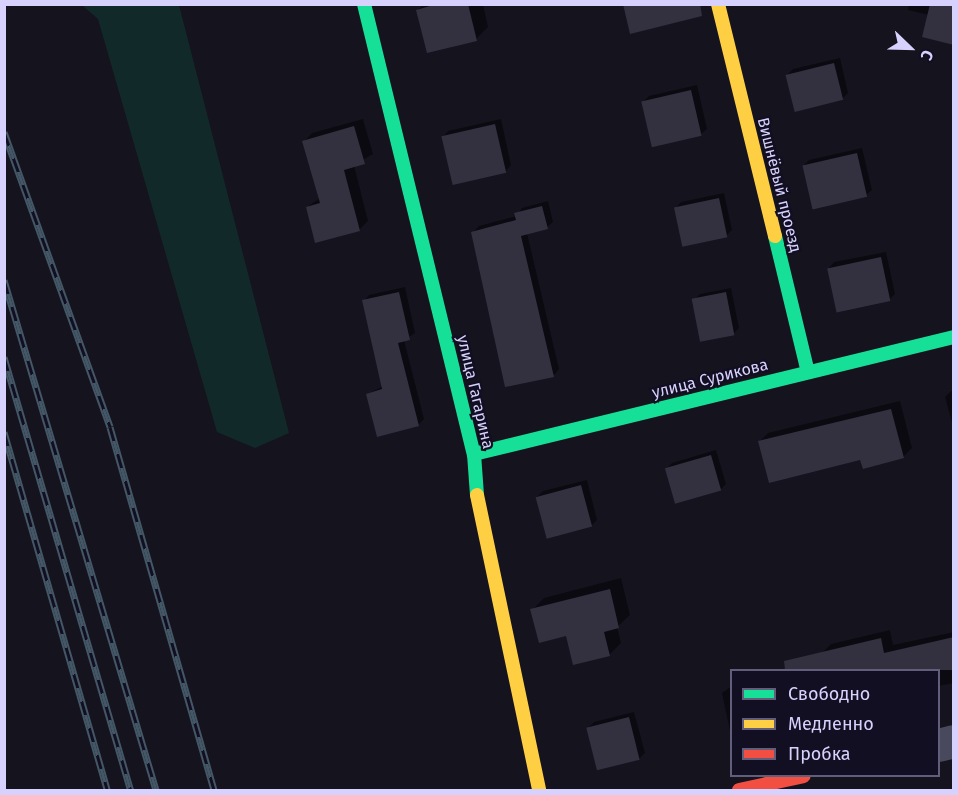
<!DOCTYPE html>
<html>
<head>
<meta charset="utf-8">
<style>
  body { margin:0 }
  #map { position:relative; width:958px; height:795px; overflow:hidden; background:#15131e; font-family:"Fira Sans",sans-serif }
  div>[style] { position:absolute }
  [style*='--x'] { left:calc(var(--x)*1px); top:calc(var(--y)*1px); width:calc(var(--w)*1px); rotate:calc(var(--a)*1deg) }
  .green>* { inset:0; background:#122929 }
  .shadow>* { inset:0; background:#0007 }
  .building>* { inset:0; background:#333140; transform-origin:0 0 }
  .street>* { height:33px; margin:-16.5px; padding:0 16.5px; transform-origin:16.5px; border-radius:16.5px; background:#49495e }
  .fast>* { height:14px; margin:-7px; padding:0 7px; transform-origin:7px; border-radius:7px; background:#16e098 }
  .slow>* { height:14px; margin:-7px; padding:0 7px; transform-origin:7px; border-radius:7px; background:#ffcf43 }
  .jam>* { height:14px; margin:-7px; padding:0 7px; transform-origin:7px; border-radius:7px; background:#f24e42 }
  .rail>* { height:7px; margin-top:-3.5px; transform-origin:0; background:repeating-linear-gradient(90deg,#120f22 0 14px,#435766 0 28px); box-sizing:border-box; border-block:2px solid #435766 }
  span { translate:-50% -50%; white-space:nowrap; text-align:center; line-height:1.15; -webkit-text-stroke:4.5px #120f22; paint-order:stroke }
  .street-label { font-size:16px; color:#d7d2fd }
  .frame { position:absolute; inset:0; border:6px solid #d7d2fd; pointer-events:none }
  .legend { position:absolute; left:730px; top:669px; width:210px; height:108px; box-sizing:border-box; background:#120f22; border:2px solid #615d7a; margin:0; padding:8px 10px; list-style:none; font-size:18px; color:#d7d2fd }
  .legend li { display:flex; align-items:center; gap:12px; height:30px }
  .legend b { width:30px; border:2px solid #615d7a }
  .north { position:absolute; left:880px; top:18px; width:60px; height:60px; -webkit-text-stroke:4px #120f22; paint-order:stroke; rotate:113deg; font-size:16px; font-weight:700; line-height:24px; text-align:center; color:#d7d2fd }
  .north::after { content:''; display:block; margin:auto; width:21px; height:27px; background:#d7d2fd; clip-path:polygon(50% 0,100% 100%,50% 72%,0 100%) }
</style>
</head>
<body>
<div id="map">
  <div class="green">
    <i style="clip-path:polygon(82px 5px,179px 5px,289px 433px,255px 448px,217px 432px,98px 19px)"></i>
  </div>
  <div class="shadow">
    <i style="clip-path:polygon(424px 4px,483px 4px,488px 27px,476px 39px,418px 10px)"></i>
    <i style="clip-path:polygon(909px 4px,954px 4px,929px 15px,908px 10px)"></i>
    <i style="clip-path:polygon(840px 58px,848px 93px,842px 99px,787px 75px,793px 69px)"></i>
    <i style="clip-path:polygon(697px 85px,707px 129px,701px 134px,643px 102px,649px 96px)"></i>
    <i style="clip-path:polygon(363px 119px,373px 154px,354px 165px,368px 221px,359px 230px,307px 207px,320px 198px,304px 142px,312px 133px)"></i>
    <i style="clip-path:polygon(501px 119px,511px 165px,506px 171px,453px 183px,443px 137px,448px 131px)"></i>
    <i style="clip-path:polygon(862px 148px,872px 190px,866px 195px,804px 165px,809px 160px)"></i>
    <i style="clip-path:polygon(724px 193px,732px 230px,726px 236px,676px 208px,681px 202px)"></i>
    <i style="clip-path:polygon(548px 201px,553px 222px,547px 227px,527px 233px,559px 369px,554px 375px,473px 232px,479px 226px,517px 216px,522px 208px)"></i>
    <i style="clip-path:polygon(886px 252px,895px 294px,889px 300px,829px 268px,834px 262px)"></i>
    <i style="clip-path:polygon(405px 287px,415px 333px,404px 340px,424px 419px,418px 425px,368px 394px,383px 386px,364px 301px,369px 295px)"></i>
    <i style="clip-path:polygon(731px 288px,739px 328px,733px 334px,694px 300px,700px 294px)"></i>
    <i style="clip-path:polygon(951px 391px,954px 391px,954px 430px,945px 397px)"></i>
    <i style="clip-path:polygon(900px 401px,912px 448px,903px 457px,861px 458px,759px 442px,768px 433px)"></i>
    <i style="clip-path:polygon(716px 450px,726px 484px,720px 490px,666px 469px,672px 463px)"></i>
    <i style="clip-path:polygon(587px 480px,597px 520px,591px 526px,537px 497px,543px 491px)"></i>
    <i style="clip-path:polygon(621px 578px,630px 615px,617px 627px,621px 643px,609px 655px,567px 634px,532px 610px,544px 598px)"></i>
    <i style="clip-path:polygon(890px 630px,893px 645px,954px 632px,954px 683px,938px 686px,938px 670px,826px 670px,822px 653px,831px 644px)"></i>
    <i style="clip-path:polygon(732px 686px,732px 730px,730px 731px,722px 693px)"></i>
    <i style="clip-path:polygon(634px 712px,645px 753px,639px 759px,588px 728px,594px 722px)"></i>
  </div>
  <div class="building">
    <i style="clip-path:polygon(437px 4px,468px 4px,477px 41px,427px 53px,416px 10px)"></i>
    <i style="clip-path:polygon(623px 4px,700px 4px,702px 16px,630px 34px)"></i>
    <i style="clip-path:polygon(930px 4px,954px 4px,954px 45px,922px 37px)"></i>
    <i style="left:834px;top:63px;width:38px;height:50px;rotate:76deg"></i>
    <i style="left:691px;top:90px;width:47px;height:51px;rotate:77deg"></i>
    <i style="left:495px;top:124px;width:50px;height:55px;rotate:77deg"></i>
    <i style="clip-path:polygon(354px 126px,365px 164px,344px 170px,360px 231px,315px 243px,306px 207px,320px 203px,302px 141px)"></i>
    <i style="left:857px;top:153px;width:45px;height:56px;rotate:77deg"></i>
    <i style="left:719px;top:198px;width:40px;height:46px;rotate:78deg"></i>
    <i style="clip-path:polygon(542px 206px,548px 229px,521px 236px,554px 377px,505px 387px,471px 232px,516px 220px,514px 213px)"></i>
    <i style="left:881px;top:257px;width:45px;height:55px;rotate:78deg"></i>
    <i style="clip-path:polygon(399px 292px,410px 340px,398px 343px,419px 426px,377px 437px,366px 394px,382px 389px,362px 300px)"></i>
    <i style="left:726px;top:292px;width:44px;height:35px;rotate:79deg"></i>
    <i style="clip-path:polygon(891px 409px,904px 458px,863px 469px,860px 460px,769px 483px,758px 441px)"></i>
    <i style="left:711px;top:455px;width:37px;height:48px;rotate:74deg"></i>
    <i style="left:581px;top:485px;width:43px;height:47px;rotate:75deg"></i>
    <i style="clip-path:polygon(610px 589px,619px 628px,604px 632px,610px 656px,573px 665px,566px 636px,539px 643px,530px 609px)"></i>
    <i style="clip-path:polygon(954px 637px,954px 670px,785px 670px,784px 661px,881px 638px,884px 653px)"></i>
    <i style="left:629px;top:717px;width:44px;height:44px;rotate:76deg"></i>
  </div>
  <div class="street">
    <i style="--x:938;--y:745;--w:16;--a:-14"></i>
  </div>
  <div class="fast">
    <i style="--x:364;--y:4;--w:463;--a:76.3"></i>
    <i style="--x:474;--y:454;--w:41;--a:85.8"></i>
    <i style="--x:775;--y:236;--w:140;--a:76.4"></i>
    <i style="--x:474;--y:454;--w:494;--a:-13.7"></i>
  </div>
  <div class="slow">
    <i style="--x:718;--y:4;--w:239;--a:76.2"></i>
    <i style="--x:477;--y:495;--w:301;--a:78.1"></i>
  </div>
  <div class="jam">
    <i style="--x:739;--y:790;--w:66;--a:-12.2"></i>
  </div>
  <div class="rail">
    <i style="--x:4;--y:132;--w:313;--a:70.2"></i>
    <i style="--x:110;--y:427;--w:378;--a:74"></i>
    <i style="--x:4;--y:280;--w:532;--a:73.4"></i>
    <i style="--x:4;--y:357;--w:451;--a:73.7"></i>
    <i style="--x:4;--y:432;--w:373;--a:73.9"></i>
  </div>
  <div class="street-label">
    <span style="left:779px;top:185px;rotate:76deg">Вишнёвый проезд</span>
    <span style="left:710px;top:379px;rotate:-14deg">улица Сурикова</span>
    <span style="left:475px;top:392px;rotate:77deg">улица Гагарина</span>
  </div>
  <div class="frame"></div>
  <ul class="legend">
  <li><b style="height:8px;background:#16e098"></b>Свободно</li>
  <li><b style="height:8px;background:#ffcf43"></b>Медленно</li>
  <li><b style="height:8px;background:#f24e42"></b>Пробка</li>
  </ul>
  <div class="north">С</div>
</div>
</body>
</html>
